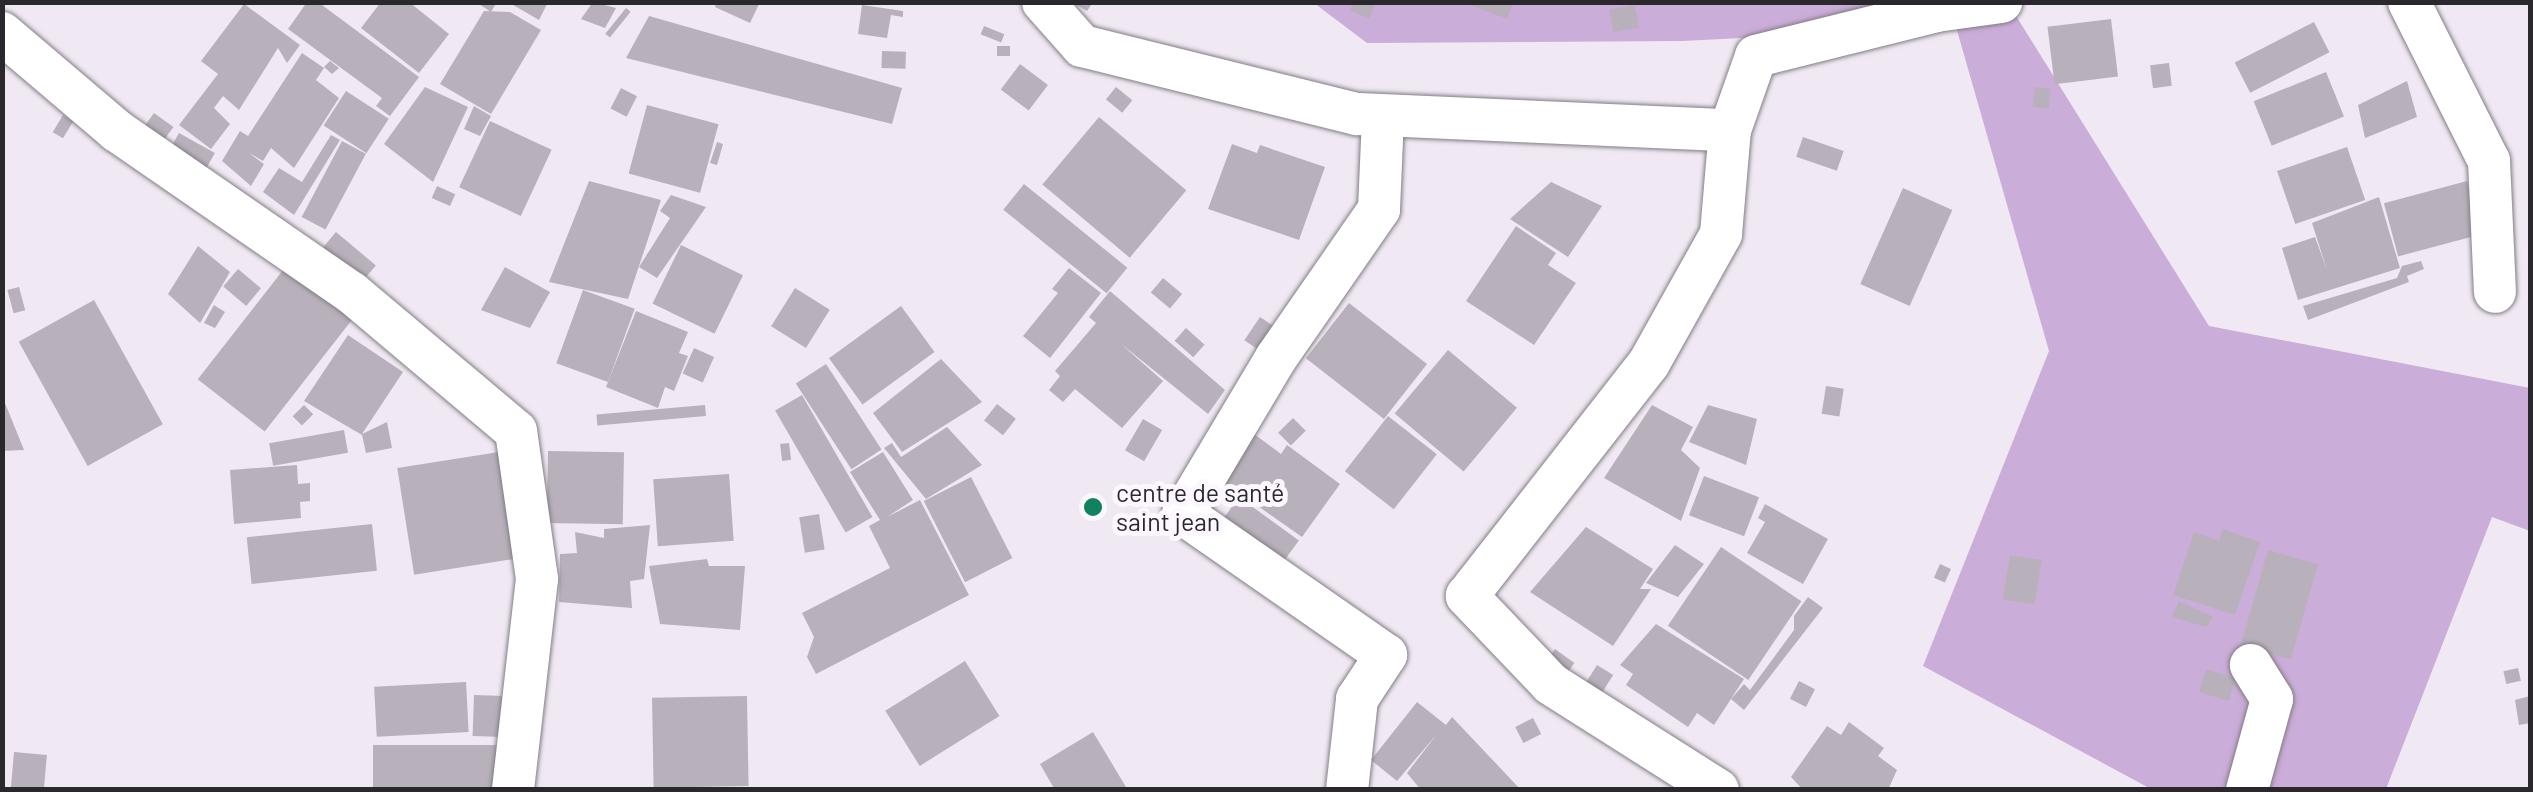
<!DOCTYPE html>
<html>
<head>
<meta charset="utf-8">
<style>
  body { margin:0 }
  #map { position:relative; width:2533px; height:792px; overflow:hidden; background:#f0e9f3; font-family:Barlow,sans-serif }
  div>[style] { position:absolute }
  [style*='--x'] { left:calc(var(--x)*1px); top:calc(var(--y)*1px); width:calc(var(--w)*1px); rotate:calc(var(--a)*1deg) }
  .forest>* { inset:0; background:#cbadd9 }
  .building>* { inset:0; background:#b8b1bb; transform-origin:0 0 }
  .roads { filter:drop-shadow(0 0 2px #837d86) drop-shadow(0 0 2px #837d86) }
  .street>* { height:42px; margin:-21px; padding:0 21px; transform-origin:21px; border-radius:21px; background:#fff }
  .dots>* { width:28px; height:28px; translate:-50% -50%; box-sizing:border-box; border:5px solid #fcf7ff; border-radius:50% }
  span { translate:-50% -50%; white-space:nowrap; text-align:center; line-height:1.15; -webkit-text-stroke:10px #fcf7ff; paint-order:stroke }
  .poi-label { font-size:25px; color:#2a282c }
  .left { translate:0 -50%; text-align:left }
  .frame { position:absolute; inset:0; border:5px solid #2a282c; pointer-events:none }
</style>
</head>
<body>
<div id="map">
  <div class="forest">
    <i style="clip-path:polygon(1314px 3px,2008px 3px,2209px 326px,2530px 388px,2530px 531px,2492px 517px,2386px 789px,2151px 789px,1923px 666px,2049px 351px,1956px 27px,1683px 41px,1367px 43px)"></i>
  </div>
  <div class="building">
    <i style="clip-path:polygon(307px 2px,318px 2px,419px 77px,390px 116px,376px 106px,382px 98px,288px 29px)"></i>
    <i style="clip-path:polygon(381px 2px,409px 2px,449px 34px,419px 73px,361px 28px)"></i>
    <i style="clip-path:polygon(476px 2px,497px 2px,491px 12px)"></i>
    <i style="clip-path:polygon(508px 2px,548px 2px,539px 20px)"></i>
    <i style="clip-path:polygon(593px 2px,616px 8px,605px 28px,581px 19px)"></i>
    <i style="clip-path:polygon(717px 2px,760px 2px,750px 23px,715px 7px)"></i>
    <i style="clip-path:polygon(1071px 2px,1093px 2px,1087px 11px)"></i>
    <i style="clip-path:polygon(1353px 2px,1377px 2px,1369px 19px,1350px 10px)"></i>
    <i style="clip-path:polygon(1463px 2px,1513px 2px,1507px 19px)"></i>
    <i style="clip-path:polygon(244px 4px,300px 45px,287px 63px,278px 48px,239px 110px,223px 96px,214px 108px,230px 124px,211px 149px,179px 125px,218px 74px,201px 61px)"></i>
    <i style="clip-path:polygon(862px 5px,903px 11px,903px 17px,891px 15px,887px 38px,858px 34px)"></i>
    <i style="left:1635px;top:5px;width:23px;height:26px;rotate:80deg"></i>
    <i style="left:626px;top:8px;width:6px;height:33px;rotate:39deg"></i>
    <i style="clip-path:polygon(484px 11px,510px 12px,541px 30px,491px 114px,440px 84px)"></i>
    <i style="clip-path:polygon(649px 16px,902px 88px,892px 124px,626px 58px)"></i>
    <i style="left:2111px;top:19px;width:58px;height:64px;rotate:83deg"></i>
    <i style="left:2314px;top:22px;width:34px;height:89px;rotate:63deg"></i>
    <i style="left:984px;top:26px;width:22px;height:9px;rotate:22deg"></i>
    <i style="left:997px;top:46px;width:13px;height:10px"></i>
    <i style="left:882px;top:51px;width:24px;height:17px;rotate:2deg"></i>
    <i style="clip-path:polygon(302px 53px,324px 68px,316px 80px,339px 98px,294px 168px,271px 148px,263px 161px,249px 153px,264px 164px,251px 186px,222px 161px,240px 131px,248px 136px)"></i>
    <i style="clip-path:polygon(330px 61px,339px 68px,332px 74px,324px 67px)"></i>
    <i style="left:2169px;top:63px;width:23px;height:19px;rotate:83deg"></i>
    <i style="left:1020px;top:64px;width:35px;height:32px;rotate:37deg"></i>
    <i style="left:2326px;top:72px;width:48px;height:78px;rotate:68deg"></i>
    <i style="clip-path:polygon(2407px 81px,2417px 117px,2365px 138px,2358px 105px)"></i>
    <i style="clip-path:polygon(425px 87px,468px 107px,433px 182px,384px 144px)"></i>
    <i style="left:1116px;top:87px;width:21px;height:16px;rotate:39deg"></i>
    <i style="left:2035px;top:87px;width:16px;height:20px;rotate:7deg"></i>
    <i style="left:621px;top:88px;width:18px;height:23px;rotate:27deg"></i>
    <i style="left:346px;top:91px;width:51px;height:41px;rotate:33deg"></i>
    <i style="left:647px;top:105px;width:74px;height:71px;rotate:15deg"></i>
    <i style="clip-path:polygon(474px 106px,491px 116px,480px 136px,464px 129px)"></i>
    <i style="left:154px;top:113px;width:24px;height:29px;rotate:36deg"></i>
    <i style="left:63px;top:115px;width:12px;height:20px;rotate:31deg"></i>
    <i style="left:1099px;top:117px;width:114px;height:88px;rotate:40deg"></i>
    <i style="left:490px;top:121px;width:68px;height:73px;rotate:25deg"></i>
    <i style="left:179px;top:133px;width:41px;height:22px;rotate:29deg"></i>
    <i style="clip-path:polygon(331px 135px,340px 140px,294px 215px,263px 192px,279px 168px,302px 182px)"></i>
    <i style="left:1803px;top:137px;width:43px;height:21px;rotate:19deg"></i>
    <i style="left:342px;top:141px;width:27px;height:86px;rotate:28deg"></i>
    <i style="clip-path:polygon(717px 142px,723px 144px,717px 165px,710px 163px)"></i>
    <i style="clip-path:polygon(1232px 144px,1257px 153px,1260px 145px,1325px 167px,1299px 240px,1208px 209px)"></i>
    <i style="left:2347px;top:147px;width:56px;height:74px;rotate:71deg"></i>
    <i style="clip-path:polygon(589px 181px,661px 200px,628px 299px,549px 282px)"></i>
    <i style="left:2467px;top:181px;width:55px;height:86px;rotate:75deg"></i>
    <i style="clip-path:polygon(1551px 182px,1602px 206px,1568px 257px,1510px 219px)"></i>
    <i style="left:1024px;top:184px;width:133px;height:33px;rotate:39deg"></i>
    <i style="left:437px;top:186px;width:20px;height:13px;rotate:24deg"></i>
    <i style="left:1903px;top:188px;width:54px;height:105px;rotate:24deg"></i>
    <i style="clip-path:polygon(671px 195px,706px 207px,657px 278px,639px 267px,670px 218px,660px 211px)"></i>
    <i style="clip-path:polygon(2379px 197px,2400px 268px,2298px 300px,2282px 248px,2315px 237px,2327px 270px,2312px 223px)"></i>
    <i style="clip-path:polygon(1516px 226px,1556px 253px,1548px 265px,1576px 283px,1534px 345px,1466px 301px)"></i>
    <i style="left:336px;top:232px;width:52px;height:34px;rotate:40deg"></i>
    <i style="left:681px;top:245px;width:69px;height:65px;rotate:26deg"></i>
    <i style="clip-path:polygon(198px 246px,230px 272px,200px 323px,168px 294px)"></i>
    <i style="clip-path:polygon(2421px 261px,2424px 269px,2407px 276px,2409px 282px,2308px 320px,2303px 306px,2397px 278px,2402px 266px)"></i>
    <i style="left:287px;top:265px;width:85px;height:145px;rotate:38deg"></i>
    <i style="clip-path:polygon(505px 267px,550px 292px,530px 328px,481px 310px)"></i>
    <i style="clip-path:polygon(1069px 268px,1101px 293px,1050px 358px,1023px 336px,1058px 293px,1052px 289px)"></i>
    <i style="left:238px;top:269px;width:30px;height:23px;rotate:40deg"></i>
    <i style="left:1163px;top:278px;width:25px;height:19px;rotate:40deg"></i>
    <i style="left:19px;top:287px;width:24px;height:12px;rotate:75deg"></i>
    <i style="left:795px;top:288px;width:41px;height:45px;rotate:32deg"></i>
    <i style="left:583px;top:290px;width:55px;height:78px;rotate:20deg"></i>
    <i style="clip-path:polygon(1110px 291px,1225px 390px,1208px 414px,1120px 343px,1163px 381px,1122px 428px,1075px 389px,1063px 402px,1049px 390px,1060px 376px,1055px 371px,1096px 323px,1089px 317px)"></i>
    <i style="left:94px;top:300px;width:142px;height:86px;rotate:61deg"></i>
    <i style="left:1349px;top:303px;width:99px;height:70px;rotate:38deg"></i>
    <i style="clip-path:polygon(214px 305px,225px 312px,215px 328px,204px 323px)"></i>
    <i style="left:901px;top:306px;width:57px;height:89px;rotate:54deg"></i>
    <i style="clip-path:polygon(636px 311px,688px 332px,679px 353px,688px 356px,674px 391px,665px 387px,658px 408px,606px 387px)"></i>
    <i style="left:1260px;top:317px;width:22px;height:28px;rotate:34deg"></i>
    <i style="left:1186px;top:328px;width:25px;height:17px;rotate:42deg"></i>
    <i style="clip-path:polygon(348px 335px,403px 372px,362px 434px,387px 422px,392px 448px,366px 453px,362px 435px,304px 401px)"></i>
    <i style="left:694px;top:348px;width:22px;height:28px;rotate:24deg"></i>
    <i style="left:1448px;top:350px;width:90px;height:83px;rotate:40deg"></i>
    <i style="clip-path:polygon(941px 359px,982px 402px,902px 452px,873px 413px)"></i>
    <i style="left:826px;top:364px;width:102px;height:36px;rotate:57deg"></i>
    <i style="left:1826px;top:386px;width:18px;height:28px;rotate:9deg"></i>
    <i style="left:802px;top:395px;width:141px;height:31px;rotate:60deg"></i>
    <i style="clip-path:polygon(3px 398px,24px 450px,2px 451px)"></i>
    <i style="left:997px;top:404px;width:24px;height:21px;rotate:38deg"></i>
    <i style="left:304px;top:405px;width:13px;height:16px;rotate:45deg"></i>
    <i style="left:705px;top:405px;width:11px;height:109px;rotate:85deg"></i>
    <i style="clip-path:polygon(1652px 405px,1693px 427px,1681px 450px,1700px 468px,1681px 521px,1604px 478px)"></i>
    <i style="clip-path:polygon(1708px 405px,1757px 419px,1746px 465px,1689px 442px)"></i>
    <i style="left:1388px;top:416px;width:62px;height:70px;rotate:38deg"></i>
    <i style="left:1293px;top:418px;width:18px;height:21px;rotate:45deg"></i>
    <i style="left:1143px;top:419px;width:22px;height:36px;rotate:30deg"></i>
    <i style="clip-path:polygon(947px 427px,982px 465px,926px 499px,884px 448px,892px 443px,901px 457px)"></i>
    <i style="left:344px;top:430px;width:23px;height:76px;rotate:80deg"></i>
    <i style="clip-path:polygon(1254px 434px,1281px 454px,1287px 445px,1340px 484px,1302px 537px,1221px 480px)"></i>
    <i style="left:789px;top:443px;width:17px;height:9px;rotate:83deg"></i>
    <i style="left:548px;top:451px;width:76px;height:72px;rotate:1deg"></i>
    <i style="left:499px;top:452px;width:108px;height:103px;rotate:81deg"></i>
    <i style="clip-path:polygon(883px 452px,913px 500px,887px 517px,920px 500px,969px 595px,816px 674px,807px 657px,814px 637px,802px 613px,890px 568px,869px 526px,880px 520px,850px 472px)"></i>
    <i style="clip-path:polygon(297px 465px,298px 484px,310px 483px,310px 501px,300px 502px,301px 518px,234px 524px,230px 470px)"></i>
    <i style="left:729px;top:474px;width:67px;height:76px;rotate:86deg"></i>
    <i style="left:1704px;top:476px;width:59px;height:42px;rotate:21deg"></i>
    <i style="left:971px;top:477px;width:91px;height:53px;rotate:63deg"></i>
    <i style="left:1239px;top:497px;width:74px;height:30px;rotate:36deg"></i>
    <i style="clip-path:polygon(1765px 504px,1828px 539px,1803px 584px,1747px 553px,1765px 522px,1758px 518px)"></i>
    <i style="left:819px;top:514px;width:36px;height:20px;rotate:81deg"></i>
    <i style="left:372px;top:524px;width:47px;height:126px;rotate:84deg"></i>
    <i style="clip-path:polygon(650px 525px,644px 579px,630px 581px,632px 608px,559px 602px,560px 554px,577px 553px,575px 532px,604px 538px,604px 529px)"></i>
    <i style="clip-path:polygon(1586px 527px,1653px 569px,1640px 589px,1651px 589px,1613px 646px,1530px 592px)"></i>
    <i style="clip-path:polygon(2223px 529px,2260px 542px,2235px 615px,2173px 595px,2194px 532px,2219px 541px)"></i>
    <i style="clip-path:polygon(1675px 545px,1704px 564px,1678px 597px,1646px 583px)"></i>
    <i style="left:1721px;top:547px;width:97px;height:95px;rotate:34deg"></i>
    <i style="left:2268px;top:550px;width:52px;height:99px;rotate:16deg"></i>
    <i style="left:2010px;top:555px;width:32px;height:45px;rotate:9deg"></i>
    <i style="clip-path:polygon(707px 559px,709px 566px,745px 566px,740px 630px,660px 624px,649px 566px)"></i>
    <i style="left:1940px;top:564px;width:12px;height:15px;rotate:24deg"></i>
    <i style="clip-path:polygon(1808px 597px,1823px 608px,1744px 710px,1731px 699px,1744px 684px,1750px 690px,1794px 630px,1794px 616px)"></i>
    <i style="clip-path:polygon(2179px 601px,2213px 617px,2206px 627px,2172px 617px)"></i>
    <i style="clip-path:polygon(1656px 624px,1744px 679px,1714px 725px,1697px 713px,1688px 727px,1626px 685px,1633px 674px,1620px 665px)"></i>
    <i style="left:1555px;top:649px;width:24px;height:11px;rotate:36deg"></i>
    <i style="left:965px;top:661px;width:65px;height:94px;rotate:58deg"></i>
    <i style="left:1597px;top:665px;width:19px;height:20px;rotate:32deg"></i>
    <i style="left:2518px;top:668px;width:13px;height:15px;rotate:77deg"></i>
    <i style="left:2206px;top:669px;width:31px;height:24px;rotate:17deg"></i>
    <i style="left:1799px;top:681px;width:18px;height:20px;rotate:27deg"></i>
    <i style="left:466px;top:682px;width:50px;height:92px;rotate:87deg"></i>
    <i style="left:474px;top:695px;width:31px;height:41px;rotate:2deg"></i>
    <i style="left:747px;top:696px;width:90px;height:95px;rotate:89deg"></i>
    <i style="clip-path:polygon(2530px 696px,2530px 723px,2519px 725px,2515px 700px)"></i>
    <i style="clip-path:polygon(1417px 702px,1446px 725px,1452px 717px,1521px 790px,1421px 790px,1407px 773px,1437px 734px,1397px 781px,1371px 760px)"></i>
    <i style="left:1533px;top:718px;width:18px;height:20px;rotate:63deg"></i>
    <i style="clip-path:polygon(1849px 722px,1884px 748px,1878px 756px,1897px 770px,1888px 790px,1803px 790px,1791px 777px,1827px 726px,1841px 735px)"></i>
    <i style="clip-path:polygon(1093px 732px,1126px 787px,1055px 790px,1040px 764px)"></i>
    <i style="left:373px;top:745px;width:131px;height:44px"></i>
    <i style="left:14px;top:752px;width:33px;height:38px;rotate:5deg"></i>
  </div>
  <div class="roads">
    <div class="street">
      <i style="--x:1043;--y:2;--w:59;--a:48.4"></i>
      <i style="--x:1082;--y:46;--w:283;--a:13.9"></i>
      <i style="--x:1357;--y:114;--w:373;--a:2.5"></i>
      <i style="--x:1730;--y:130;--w:78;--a:-70.6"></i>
      <i style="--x:1756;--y:56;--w:186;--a:-14"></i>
      <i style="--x:1936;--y:11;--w:66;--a:-7.9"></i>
      <i style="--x:2409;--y:2;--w:178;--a:63.3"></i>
      <i style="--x:2489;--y:161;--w:131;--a:87.4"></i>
      <i style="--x:2;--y:33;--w:151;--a:40.4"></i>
      <i style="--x:117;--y:131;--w:285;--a:34.6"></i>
      <i style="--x:352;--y:293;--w:214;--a:40.1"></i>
      <i style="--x:516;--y:431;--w:149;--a:81.9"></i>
      <i style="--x:537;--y:579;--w:212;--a:96.5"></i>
      <i style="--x:1347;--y:790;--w:92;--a:-83.7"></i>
      <i style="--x:1357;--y:699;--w:53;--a:-56.6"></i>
      <i style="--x:1386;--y:655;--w:247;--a:-145.2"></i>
      <i style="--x:1183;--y:514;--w:182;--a:-59.2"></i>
      <i style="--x:1276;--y:358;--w:181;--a:-55.3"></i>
      <i style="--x:1379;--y:209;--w:93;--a:-87.5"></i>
      <i style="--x:1718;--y:790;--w:198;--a:-147.6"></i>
      <i style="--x:1551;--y:684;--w:122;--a:-133.7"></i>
      <i style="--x:1467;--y:596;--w:296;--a:-52"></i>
      <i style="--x:1649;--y:363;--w:148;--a:-60.8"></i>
      <i style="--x:1721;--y:234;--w:104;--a:-85.1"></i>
      <i style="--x:2247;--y:790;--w:94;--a:-74.6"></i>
      <i style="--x:2272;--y:699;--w:40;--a:-122"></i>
    </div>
  </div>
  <div class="dots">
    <i style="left:1093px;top:507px;background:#11815e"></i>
  </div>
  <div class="poi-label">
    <span class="left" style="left:1116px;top:507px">centre de santé<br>saint jean</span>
  </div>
  <div class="frame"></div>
</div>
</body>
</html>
